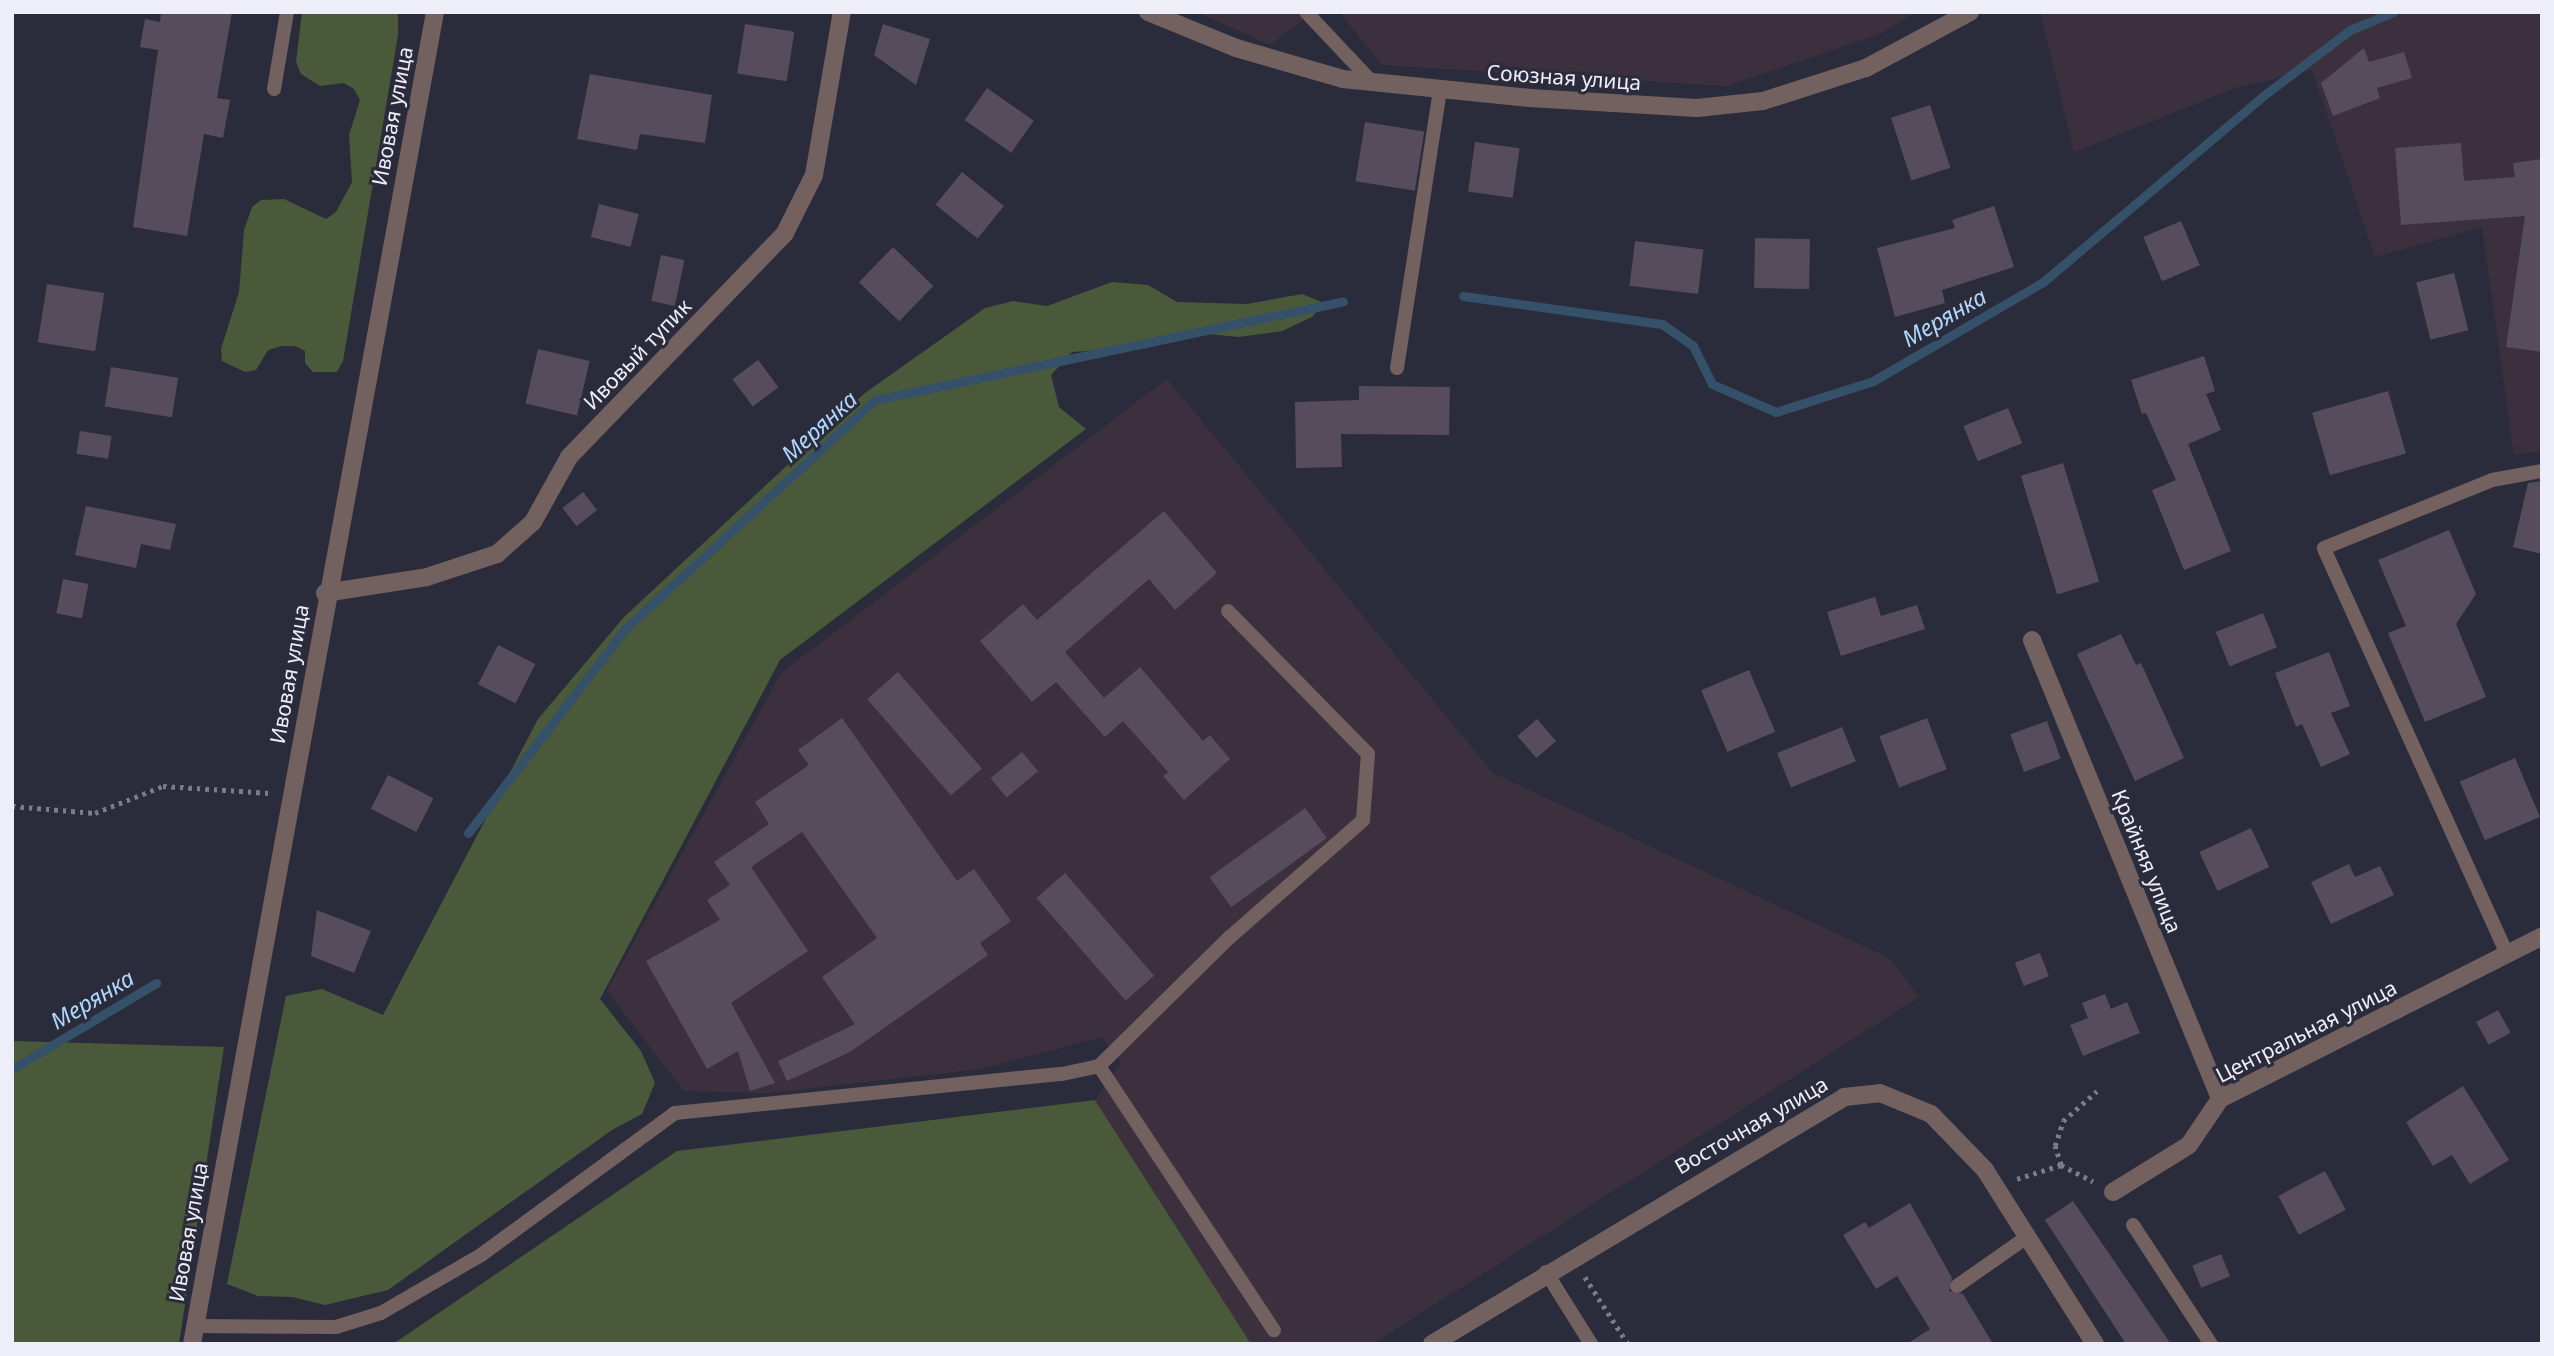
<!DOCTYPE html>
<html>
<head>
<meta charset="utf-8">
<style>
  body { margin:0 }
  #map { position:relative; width:2554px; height:1356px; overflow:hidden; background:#2b2c3b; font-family:"Noto Sans",sans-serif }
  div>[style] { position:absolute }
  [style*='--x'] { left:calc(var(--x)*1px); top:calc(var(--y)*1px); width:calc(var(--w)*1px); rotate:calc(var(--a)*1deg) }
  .commercial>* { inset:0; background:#3c303e }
  .industrial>* { inset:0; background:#3c303f }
  .green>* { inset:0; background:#495939 }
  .stream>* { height:9px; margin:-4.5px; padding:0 4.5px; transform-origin:4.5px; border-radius:4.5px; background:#35516a }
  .building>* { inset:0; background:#564c5b; transform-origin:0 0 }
  .path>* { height:4.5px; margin-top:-2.25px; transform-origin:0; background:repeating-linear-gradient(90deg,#7b7c89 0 3.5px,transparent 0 8.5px) }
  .lane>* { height:14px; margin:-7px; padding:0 7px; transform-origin:7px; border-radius:7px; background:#73615f }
  .street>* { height:18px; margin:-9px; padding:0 9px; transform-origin:9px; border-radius:9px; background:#73615f }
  span { translate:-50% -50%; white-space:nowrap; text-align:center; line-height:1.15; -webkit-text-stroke:6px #2b2c3b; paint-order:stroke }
  .street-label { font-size:21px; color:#edeef8 }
  .water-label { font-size:23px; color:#afd7fc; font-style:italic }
  .frame { position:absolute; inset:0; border:14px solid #edeef8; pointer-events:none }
</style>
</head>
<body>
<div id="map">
  <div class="commercial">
    <i style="clip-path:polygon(2040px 12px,2542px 12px,2542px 450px,2514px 455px,2482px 227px,2375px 257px,2312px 70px,2238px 87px,2074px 152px)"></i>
  </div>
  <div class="industrial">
    <i style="clip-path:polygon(1197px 12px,1313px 12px,1270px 45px)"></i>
    <i style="clip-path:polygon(1339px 12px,1916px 12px,1880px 34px,1727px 86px,1382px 65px)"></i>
    <i style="clip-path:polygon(1167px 379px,1493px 773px,1889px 958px,1919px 997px,1372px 1344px,1251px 1344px,1095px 1100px,1122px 1063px,1101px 1037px,981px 1069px,769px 1093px,684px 1091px,607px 991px,781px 673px)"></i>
  </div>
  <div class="green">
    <i style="clip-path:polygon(302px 12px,398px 12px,398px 35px,343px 361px,337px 372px,313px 372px,305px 363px,305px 351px,295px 346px,282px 346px,268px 350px,256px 370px,245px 372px,222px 361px,221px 349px,239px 292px,244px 230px,252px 207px,261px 200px,284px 199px,326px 219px,336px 212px,352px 182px,349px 135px,360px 100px,354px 89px,344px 83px,320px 86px,301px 74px,296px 62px)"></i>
    <i style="clip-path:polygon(1112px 282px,1148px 285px,1177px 302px,1247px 304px,1302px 294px,1324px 303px,1312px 317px,1282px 331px,1239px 337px,1207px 334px,1140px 347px,1072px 352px,1051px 375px,1059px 407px,1086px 429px,780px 660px,600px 999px,641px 1051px,655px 1083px,642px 1114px,612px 1130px,388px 1290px,325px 1305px,292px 1297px,258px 1296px,227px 1284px,286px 996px,322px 989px,383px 1015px,538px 719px,624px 617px,865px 393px,985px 308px,1013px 301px,1047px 306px)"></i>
    <i style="clip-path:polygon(12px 1041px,224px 1047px,179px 1344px,12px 1344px)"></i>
    <i style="clip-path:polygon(1095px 1100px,1251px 1344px,393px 1344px,677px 1151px)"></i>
  </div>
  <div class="stream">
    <i style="--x:1463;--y:296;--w:201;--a:8"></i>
    <i style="--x:1662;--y:324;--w:38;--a:35"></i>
    <i style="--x:1693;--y:346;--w:42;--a:63.4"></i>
    <i style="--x:1712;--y:384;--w:70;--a:23.6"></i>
    <i style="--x:1776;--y:412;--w:102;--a:-17.7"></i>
    <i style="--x:1873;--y:381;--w:197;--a:-30.2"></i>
    <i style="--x:2043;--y:282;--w:293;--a:-40.2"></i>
    <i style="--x:2267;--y:93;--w:104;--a:-37.2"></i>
    <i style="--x:2350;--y:30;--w:47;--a:-22.7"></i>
    <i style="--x:468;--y:833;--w:257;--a:-52.4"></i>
    <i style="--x:625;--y:629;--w:339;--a:-42.5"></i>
    <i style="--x:875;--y:400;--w:478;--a:-11.9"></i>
    <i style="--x:12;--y:1069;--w:168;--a:-30.8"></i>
  </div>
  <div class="building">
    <i style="clip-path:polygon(161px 12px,232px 12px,217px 98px,230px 100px,223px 138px,204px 134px,187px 236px,133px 227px,158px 50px,140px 47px,145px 19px,160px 22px)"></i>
    <i style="left:745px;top:24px;width:50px;height:50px;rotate:9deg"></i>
    <i style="clip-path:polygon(883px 24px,930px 39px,916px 85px,874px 55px)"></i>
    <i style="clip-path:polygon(2364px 48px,2369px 62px,2404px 52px,2412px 78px,2377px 88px,2380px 98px,2333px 116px,2321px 83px)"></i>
    <i style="clip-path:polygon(590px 74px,712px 95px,705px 143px,640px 134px,637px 150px,577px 139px)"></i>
    <i style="left:987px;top:88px;width:57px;height:39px;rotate:35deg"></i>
    <i style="left:1930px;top:105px;width:66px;height:41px;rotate:72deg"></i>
    <i style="left:1365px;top:122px;width:60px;height:60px;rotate:9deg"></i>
    <i style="left:1475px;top:142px;width:45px;height:50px;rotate:8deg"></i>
    <i style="clip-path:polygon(2461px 143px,2464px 181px,2515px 177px,2513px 163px,2542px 159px,2542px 352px,2506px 347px,2525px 216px,2401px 225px,2395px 148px)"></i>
    <i style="left:962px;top:172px;width:54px;height:42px;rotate:39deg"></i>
    <i style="left:599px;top:204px;width:41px;height:34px;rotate:14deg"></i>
    <i style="clip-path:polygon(1994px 206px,2014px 267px,1942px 290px,1945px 303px,1895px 317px,1877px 248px,1955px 228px,1952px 220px)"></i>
    <i style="left:2181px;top:221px;width:48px;height:41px;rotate:67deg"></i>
    <i style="left:1755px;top:238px;width:55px;height:50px;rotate:1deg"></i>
    <i style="left:1635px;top:241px;width:69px;height:45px;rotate:7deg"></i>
    <i style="left:893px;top:247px;width:56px;height:49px;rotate:44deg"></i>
    <i style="left:661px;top:255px;width:24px;height:47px;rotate:12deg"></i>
    <i style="left:2454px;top:273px;width:59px;height:39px;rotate:76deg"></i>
    <i style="left:47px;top:284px;width:58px;height:59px;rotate:9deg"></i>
    <i style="left:538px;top:349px;width:53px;height:56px;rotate:13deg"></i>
    <i style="clip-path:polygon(2204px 356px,2215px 391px,2206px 394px,2221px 430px,2188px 444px,2231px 551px,2184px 570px,2152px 490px,2176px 480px,2146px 413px,2142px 414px,2131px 380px)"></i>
    <i style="left:758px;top:360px;width:34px;height:32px;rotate:53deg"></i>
    <i style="left:111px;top:367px;width:68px;height:40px;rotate:9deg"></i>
    <i style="clip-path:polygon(1359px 386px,1450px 387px,1449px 435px,1341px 434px,1342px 467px,1296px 468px,1295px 402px,1359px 400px)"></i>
    <i style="left:2388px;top:391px;width:65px;height:79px;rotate:74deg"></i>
    <i style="left:2008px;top:408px;width:38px;height:48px;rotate:68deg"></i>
    <i style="left:80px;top:431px;width:32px;height:23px;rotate:9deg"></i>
    <i style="left:2063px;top:463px;width:124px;height:44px;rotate:73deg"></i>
    <i style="clip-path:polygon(2542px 481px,2542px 554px,2513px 547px,2528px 483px)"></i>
    <i style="left:583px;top:492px;width:23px;height:26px;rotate:52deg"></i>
    <i style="clip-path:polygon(86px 506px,176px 524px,170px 550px,141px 544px,136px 568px,75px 555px)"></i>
    <i style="clip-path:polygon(1164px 511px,1217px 573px,1175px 610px,1149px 579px,1065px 652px,1104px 698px,1140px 667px,1203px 741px,1210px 735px,1230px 759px,1184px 800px,1163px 776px,1168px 772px,1123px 721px,1105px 737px,1056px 682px,1032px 702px,980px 641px,1023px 604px,1037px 620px)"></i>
    <i style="clip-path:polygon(2449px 530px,2476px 594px,2456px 624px,2486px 697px,2425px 722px,2388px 633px,2406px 626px,2378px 560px)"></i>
    <i style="left:63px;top:579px;width:26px;height:35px;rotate:11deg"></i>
    <i style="clip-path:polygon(1875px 597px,1881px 616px,1917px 605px,1925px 629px,1841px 656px,1827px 612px)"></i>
    <i style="left:2263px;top:613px;width:37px;height:51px;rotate:68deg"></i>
    <i style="clip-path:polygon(2121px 634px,2136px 665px,2141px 663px,2184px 758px,2135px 781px,2077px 654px)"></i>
    <i style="left:498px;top:645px;width:42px;height:44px;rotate:27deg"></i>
    <i style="clip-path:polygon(2329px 652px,2350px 706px,2331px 713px,2350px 754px,2321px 767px,2302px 724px,2296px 727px,2275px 673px)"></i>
    <i style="left:1749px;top:670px;width:67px;height:52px;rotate:67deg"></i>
    <i style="left:898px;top:672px;width:128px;height:41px;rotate:49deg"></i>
    <i style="clip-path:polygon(842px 718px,957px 881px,974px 869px,1011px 921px,980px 943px,988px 955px,850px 1052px,787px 1081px,778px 1061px,855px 1024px,822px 977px,877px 938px,802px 832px,751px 867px,808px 951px,731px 1003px,775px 1083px,750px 1091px,738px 1051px,707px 1069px,646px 961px,720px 920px,707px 900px,730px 885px,714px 862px,769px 824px,755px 802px,809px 765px,798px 750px)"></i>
    <i style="left:1927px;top:718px;width:55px;height:51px;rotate:69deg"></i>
    <i style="left:1537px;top:719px;width:29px;height:26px;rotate:49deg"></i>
    <i style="left:2047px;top:721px;width:40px;height:39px;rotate:70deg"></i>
    <i style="left:1842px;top:727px;width:37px;height:70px;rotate:68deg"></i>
    <i style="left:1022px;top:752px;width:25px;height:41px;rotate:50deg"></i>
    <i style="left:2515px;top:758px;width:64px;height:60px;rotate:67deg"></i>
    <i style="left:388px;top:775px;width:51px;height:38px;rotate:27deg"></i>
    <i style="left:1305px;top:808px;width:37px;height:118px;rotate:54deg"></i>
    <i style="left:2251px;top:828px;width:43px;height:57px;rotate:65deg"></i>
    <i style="clip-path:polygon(2349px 864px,2355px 877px,2380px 866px,2394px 895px,2331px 924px,2311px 882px)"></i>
    <i style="left:1065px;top:873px;width:136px;height:38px;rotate:49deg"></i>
    <i style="clip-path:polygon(317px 910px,371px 931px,354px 973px,311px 956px)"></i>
    <i style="left:2040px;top:953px;width:25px;height:27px;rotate:69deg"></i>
    <i style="clip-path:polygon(2105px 994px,2111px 1009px,2127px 1002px,2140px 1033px,2083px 1056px,2070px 1025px,2088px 1018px,2082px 1003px)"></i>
    <i style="left:2498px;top:1010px;width:26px;height:25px;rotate:61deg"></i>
    <i style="clip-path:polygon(2463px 1086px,2509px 1160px,2470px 1184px,2452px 1155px,2433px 1166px,2406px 1122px)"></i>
    <i style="left:2325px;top:1171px;width:44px;height:53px;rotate:62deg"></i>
    <i style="clip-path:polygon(2073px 1201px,2171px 1344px,2126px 1344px,2045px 1220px)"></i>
    <i style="clip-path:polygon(1910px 1203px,1952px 1278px,1949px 1291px,1963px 1294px,1993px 1344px,1907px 1344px,1930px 1329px,1897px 1276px,1876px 1289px,1843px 1235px,1865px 1222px,1869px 1228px)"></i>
    <i style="left:2221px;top:1254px;width:24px;height:31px;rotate:68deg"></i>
  </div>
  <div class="path">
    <i style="--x:12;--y:806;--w:83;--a:4.8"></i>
    <i style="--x:95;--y:813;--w:73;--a:-21.7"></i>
    <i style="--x:163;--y:786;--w:107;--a:3.7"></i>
    <i style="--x:2061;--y:1165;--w:20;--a:-108"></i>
    <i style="--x:2055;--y:1146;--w:26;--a:-72"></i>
    <i style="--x:2063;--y:1121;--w:45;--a:-41.4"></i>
    <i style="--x:2017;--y:1179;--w:46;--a:-17.7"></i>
    <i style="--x:2061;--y:1165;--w:36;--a:27"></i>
    <i style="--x:1585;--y:1277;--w:80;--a:57.3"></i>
  </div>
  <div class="lane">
    <i style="--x:1306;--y:12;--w:98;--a:46.7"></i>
    <i style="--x:274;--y:89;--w:78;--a:-80.4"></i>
    <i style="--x:1397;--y:368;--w:280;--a:-81.2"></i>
    <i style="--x:2507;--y:954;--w:445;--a:-114.3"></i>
    <i style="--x:2324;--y:548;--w:181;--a:-22"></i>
    <i style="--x:2492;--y:480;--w:51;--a:-10.2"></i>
    <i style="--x:1099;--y:1066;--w:184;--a:-44.6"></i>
    <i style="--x:1230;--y:937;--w:177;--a:-41.3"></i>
    <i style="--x:1363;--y:820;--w:66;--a:-85.7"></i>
    <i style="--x:1368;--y:754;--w:200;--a:-134.4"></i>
    <i style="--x:2133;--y:1225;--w:142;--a:56.8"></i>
    <i style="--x:1546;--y:1272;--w:85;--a:58"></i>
    <i style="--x:1957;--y:1286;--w:85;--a:-35"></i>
    <i style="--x:194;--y:1326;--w:142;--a:0.4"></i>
    <i style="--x:336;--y:1327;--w:47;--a:-17.3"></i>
    <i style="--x:381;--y:1313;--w:116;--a:-30.1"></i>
    <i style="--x:481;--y:1255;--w:240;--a:-36.2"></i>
    <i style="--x:675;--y:1113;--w:389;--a:-5.8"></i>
    <i style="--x:1062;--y:1074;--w:38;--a:-12"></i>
    <i style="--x:1099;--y:1066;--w:317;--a:56.5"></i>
  </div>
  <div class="street">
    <i style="--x:1148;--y:12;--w:95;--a:22.2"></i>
    <i style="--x:1236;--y:48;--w:111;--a:16.2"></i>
    <i style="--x:1343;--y:79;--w:188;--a:5.8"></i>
    <i style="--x:1530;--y:98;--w:167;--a:3.4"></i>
    <i style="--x:1697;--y:108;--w:66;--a:-6.1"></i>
    <i style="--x:1763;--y:101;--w:108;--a:-17.8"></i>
    <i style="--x:1866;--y:68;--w:118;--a:-28.3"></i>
    <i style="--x:325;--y:593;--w:103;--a:-8.9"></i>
    <i style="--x:427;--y:577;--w:74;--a:-18.2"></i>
    <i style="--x:497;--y:554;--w:48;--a:-41.6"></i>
    <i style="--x:533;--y:522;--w:74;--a:-61"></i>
    <i style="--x:569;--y:457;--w:311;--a:-46"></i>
    <i style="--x:785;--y:233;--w:65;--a:-63.4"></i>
    <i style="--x:814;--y:175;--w:165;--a:-80.3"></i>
    <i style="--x:2032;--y:640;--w:496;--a:67.7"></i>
    <i style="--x:2113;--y:1192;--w:89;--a:-31.7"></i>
    <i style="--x:2189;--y:1145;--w:55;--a:-56"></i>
    <i style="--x:2220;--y:1099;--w:361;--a:-26.8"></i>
    <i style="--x:192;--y:1344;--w:1354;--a:-79.66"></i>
    <i style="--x:1432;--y:1344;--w:480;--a:-30.9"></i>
    <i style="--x:1844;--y:1097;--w:36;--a:-6"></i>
    <i style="--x:1880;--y:1093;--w:55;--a:22.4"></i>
    <i style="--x:1931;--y:1114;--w:78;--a:46"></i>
    <i style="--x:1985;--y:1170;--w:206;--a:57.7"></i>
  </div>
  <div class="street-label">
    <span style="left:1564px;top:77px;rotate:4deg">Союзная улица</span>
    <span style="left:392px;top:116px;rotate:-79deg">Ивовая улица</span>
    <span style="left:637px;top:354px;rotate:-46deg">Ивовый тупик</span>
    <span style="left:289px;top:674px;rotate:-80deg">Ивовая улица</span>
    <span style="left:2147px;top:861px;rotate:68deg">Крайняя улица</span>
    <span style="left:2306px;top:1031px;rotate:-27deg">Центральная улица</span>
    <span style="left:1751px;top:1125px;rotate:-30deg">Восточная улица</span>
    <span style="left:188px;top:1232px;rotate:-80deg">Ивовая улица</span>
  </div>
  <div class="water-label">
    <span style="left:1944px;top:317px;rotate:-30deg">Мерянка</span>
    <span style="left:819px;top:426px;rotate:-42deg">Мерянка</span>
    <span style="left:92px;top:999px;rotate:-31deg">Мерянка</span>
  </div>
  <div class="frame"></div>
</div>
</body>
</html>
